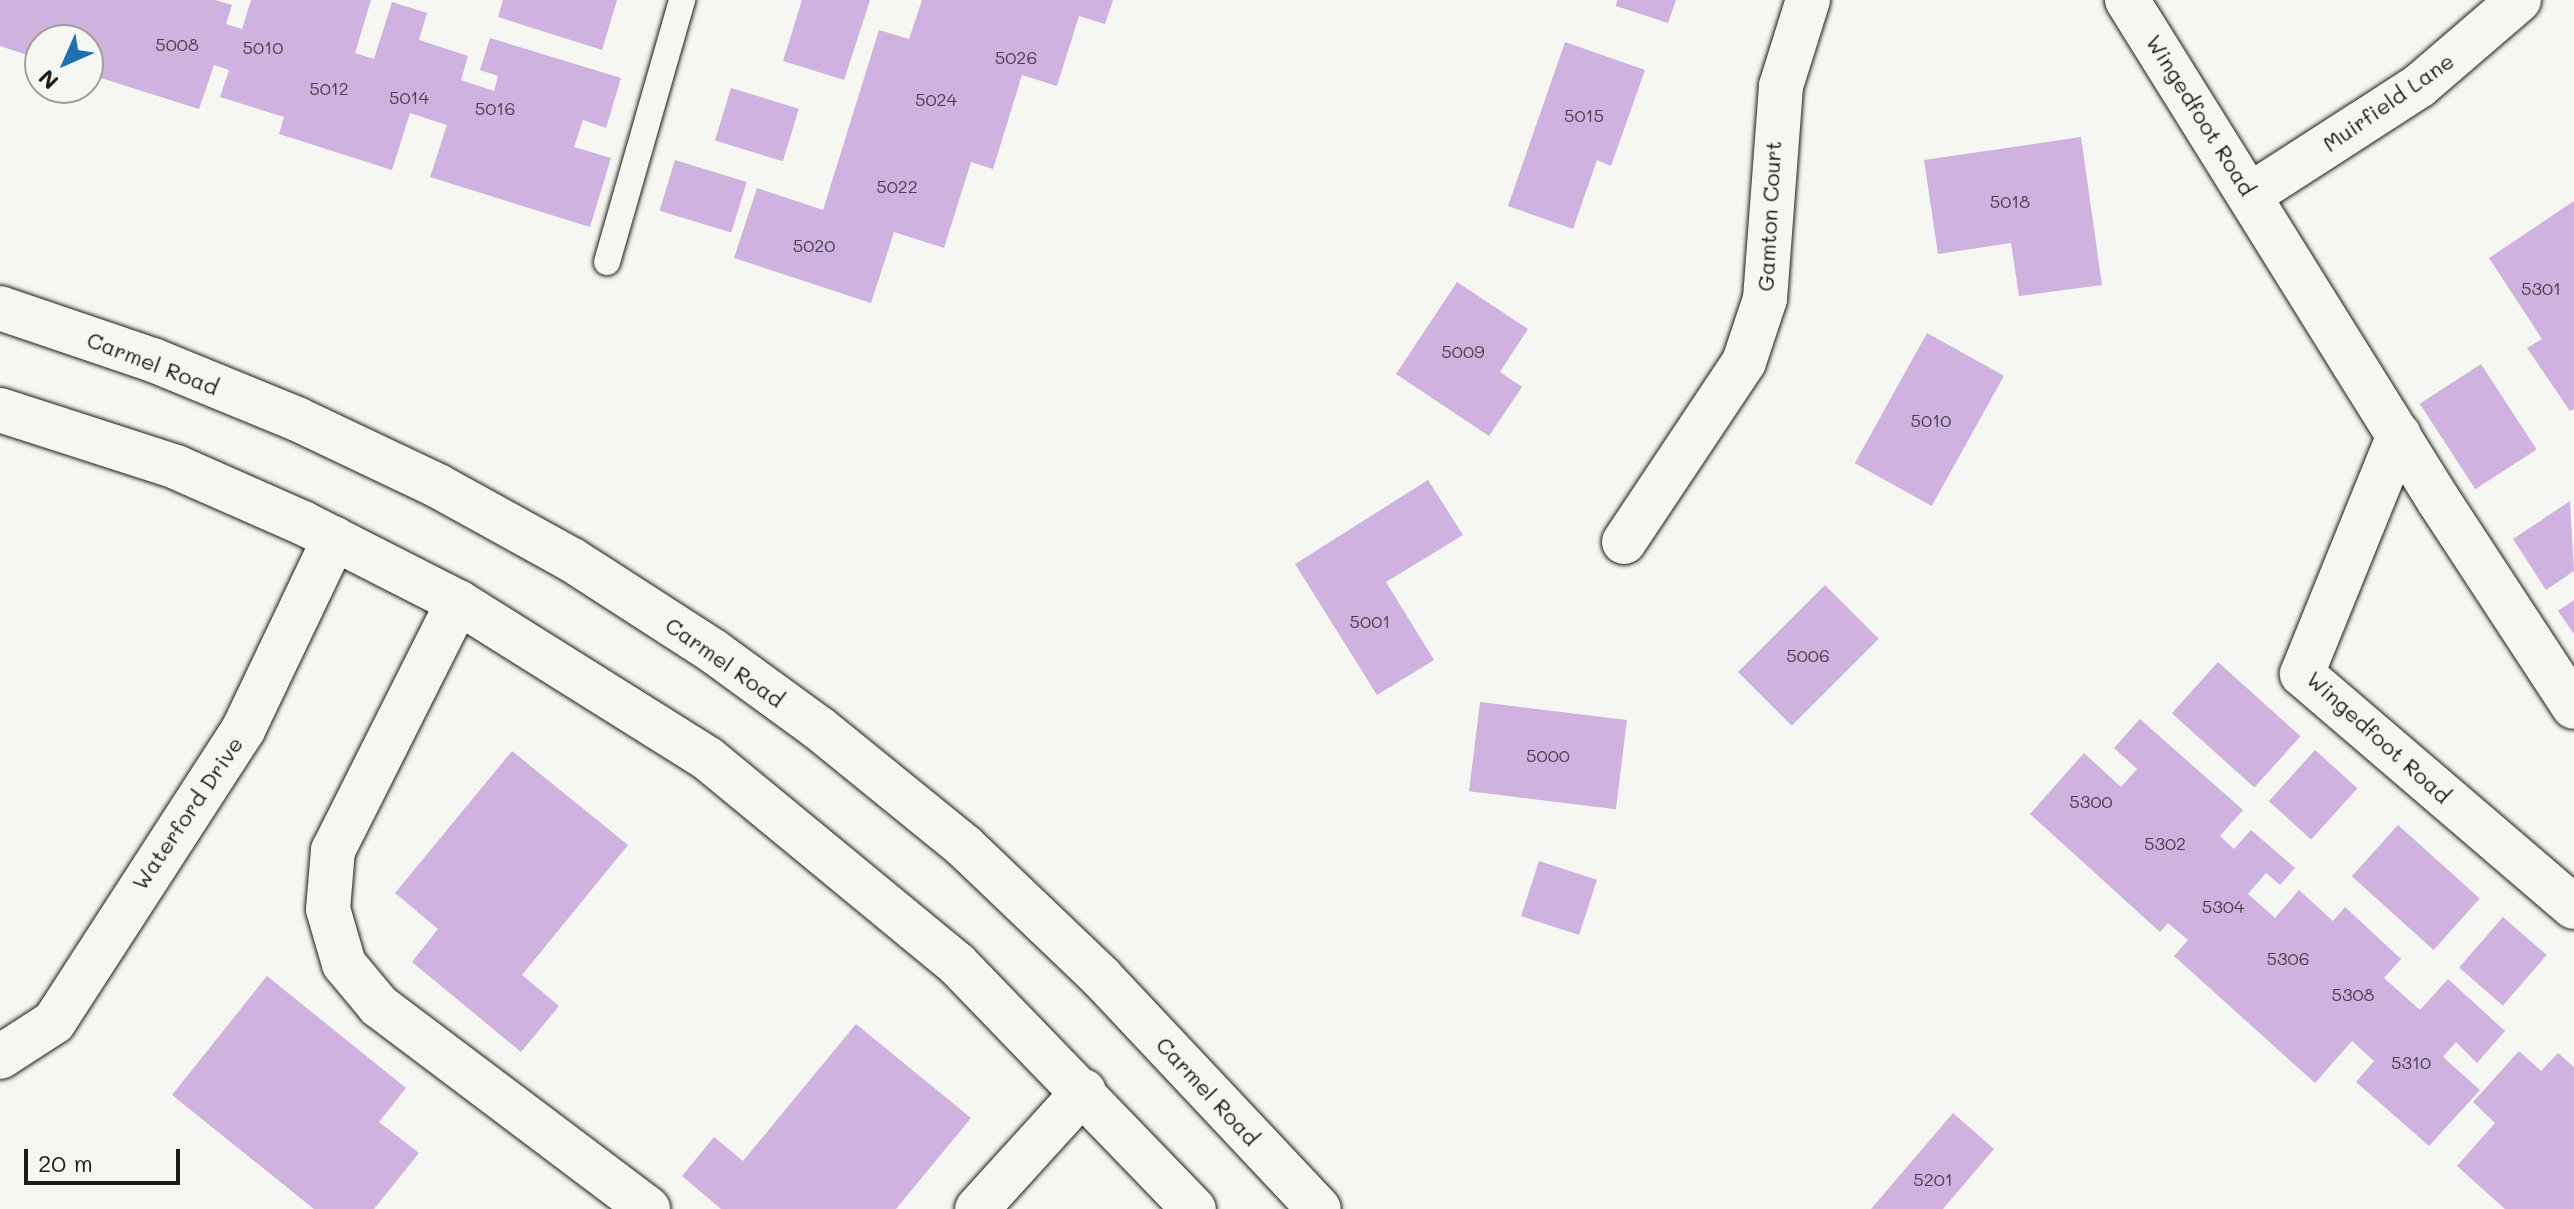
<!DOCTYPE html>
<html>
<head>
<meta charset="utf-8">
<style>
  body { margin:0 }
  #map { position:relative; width:2574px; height:1209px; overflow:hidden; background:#f6f6f2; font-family:Mali,sans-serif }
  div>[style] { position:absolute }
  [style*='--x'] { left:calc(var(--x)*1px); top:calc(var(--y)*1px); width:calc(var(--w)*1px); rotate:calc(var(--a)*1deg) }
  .building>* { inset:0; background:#cfb2df; transform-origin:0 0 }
  .roads { filter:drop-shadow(0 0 2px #1c1c1c) drop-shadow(0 0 2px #1c1c1c) }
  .service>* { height:26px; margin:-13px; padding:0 13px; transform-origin:13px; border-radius:13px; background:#f6f6f2 }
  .minor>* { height:44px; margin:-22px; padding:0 22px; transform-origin:22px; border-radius:22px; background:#f6f6f2 }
  .secondary>* { height:44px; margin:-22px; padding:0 22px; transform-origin:22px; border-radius:22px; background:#f6f6f2 }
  span { translate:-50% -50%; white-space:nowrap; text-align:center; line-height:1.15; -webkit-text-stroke:7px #f6f6f2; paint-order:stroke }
  .number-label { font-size:18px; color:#49424d }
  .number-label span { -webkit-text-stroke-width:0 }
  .street-label { font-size:22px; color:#1c1c1c }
  .north { position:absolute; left:24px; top:24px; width:80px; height:80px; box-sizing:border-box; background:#f6f6f2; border:2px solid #9f9f9c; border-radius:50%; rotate:225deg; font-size:22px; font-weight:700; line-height:32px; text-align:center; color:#1c1c1c }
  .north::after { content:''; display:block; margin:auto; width:28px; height:36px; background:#1f6fb2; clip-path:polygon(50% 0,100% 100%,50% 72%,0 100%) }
  .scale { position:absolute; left:24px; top:1149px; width:156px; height:36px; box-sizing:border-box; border:4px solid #1c1c1c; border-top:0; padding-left:10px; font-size:24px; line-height:28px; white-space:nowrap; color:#1c1c1c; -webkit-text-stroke:6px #f6f6f2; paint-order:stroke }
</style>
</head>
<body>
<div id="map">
  <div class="building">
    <i style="clip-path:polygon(0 0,215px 0,232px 5px,226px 24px,242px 29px,251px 0,371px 0,355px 53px,374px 59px,392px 2px,427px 13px,419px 40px,468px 56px,461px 80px,494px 91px,498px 76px,480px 70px,490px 38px,621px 78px,606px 128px,583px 120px,574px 147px,611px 158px,590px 227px,430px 177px,447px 125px,410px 113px,392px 170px,279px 134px,284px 117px,220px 97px,229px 70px,214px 65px,199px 109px,88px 74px,88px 40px,40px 40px,40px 59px,0 46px)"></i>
    <i style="clip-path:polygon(503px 0,617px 0,602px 50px,498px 17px)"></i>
    <i style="clip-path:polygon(802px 0,870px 0,844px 80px,783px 61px)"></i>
    <i style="clip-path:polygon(922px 0,1113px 0,1105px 24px,1079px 16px,1057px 86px,1022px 75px,993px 169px,971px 162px,944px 248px,894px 232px,871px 303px,734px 258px,757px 188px,823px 210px,879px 30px,909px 39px)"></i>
    <i style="clip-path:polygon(1617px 0,1676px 0,1668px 23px,1616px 6px)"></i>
    <i style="clip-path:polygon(1565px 42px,1645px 70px,1611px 166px,1597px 160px,1573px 229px,1508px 206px)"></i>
    <i style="left:731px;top:88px;width:71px;height:55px;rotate:17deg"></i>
    <i style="clip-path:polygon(2081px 137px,2102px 285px,2019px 296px,2011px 243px,1938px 254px,1924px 160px)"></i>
    <i style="left:675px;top:160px;width:75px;height:53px;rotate:17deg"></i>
    <i style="clip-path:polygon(2574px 201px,2574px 409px,2570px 411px,2527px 348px,2542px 339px,2489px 258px)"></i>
    <i style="clip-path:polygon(1457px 282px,1528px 329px,1500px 372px,1522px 387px,1489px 436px,1396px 374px)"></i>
    <i style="left:1927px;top:333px;width:88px;height:149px;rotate:29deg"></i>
    <i style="left:2481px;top:364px;width:102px;height:73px;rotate:57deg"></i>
    <i style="clip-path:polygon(1428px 480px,1463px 535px,1386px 582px,1434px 660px,1377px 695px,1295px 564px)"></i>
    <i style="clip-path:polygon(2570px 501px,2574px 571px,2546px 590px,2513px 539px)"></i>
    <i style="left:1825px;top:585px;width:76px;height:123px;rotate:45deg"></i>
    <i style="clip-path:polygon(2574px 600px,2574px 634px,2558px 611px)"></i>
    <i style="left:2218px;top:662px;width:111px;height:69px;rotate:42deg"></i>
    <i style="left:1480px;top:702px;width:148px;height:90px;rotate:7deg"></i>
    <i style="clip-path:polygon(2140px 719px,2243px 810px,2220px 836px,2234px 849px,2251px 830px,2295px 868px,2280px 885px,2266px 873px,2248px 894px,2275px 918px,2299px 890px,2333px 921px,2345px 907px,2401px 959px,2384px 978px,2420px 1010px,2448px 979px,2505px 1031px,2477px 1063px,2456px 1042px,2443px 1057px,2480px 1090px,2429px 1146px,2356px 1082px,2374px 1061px,2352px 1041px,2315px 1083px,2174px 956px,2188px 940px,2168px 923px,2160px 932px,2030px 814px,2084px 753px,2121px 787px,2137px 769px,2114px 748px)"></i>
    <i style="left:2315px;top:750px;width:57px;height:69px;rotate:42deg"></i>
    <i style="clip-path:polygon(512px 751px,628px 845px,522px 975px,559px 1006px,521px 1052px,412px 962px,438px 929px,395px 893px)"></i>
    <i style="left:2398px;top:825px;width:110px;height:69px;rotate:42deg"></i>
    <i style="left:1539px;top:861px;width:61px;height:58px;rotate:18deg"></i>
    <i style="left:2503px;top:917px;width:58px;height:67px;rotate:41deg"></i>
    <i style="clip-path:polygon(267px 976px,406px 1088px,379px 1122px,419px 1153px,374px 1209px,314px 1209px,172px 1095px)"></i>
    <i style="clip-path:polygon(856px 1024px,971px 1118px,896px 1209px,721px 1209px,682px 1176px,714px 1137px,743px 1161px)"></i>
    <i style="clip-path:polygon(2519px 1051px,2541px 1071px,2558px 1053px,2574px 1067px,2574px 1209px,2505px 1209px,2457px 1166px,2495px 1123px,2473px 1102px)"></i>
    <i style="clip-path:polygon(1953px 1113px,1994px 1149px,1943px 1209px,1871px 1209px)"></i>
  </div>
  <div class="roads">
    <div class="service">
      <i style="--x:607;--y:262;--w:273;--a:-74"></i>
    </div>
    <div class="minor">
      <i style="--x:2127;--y:0;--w:590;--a:58.09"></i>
      <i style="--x:2439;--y:501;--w:246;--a:56.8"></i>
      <i style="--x:2250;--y:195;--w:201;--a:-32.8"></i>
      <i style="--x:2419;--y:86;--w:132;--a:-40.7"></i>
      <i style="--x:2399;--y:435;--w:258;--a:112.1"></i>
      <i style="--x:2302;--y:674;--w:358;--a:40.6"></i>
      <i style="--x:1624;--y:542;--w:216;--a:-56.3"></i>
      <i style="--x:1744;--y:362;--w:66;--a:-71.6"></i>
      <i style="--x:1765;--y:299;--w:214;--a:-85.7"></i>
      <i style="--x:1781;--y:86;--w:90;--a:-72.6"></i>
      <i style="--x:458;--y:602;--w:278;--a:116.7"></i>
      <i style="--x:333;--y:850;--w:59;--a:94.8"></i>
      <i style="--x:328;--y:909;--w:57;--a:73.8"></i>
      <i style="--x:344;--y:964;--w:55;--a:50.2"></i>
      <i style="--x:379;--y:1006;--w:337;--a:37"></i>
      <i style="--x:0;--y:1057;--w:64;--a:-32.9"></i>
      <i style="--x:54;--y:1022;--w:348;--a:-57.1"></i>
      <i style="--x:243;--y:730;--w:212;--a:-64.5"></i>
      <i style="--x:977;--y:1209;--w:159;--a:-47.8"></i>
    </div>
    <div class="secondary">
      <i style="--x:0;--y:308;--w:162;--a:18.8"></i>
      <i style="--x:153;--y:360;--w:156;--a:22.3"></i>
      <i style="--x:297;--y:419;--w:156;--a:25.4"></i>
      <i style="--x:438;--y:486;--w:153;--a:28.9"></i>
      <i style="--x:572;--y:560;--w:168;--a:32.8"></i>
      <i style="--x:713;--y:651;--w:132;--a:36.1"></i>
      <i style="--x:820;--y:729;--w:186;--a:39.1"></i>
      <i style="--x:964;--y:846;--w:190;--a:43.7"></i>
      <i style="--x:1101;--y:977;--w:318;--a:46.8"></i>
      <i style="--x:0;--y:410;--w:185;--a:17.9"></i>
      <i style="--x:176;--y:467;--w:139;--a:23.8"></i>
      <i style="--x:303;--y:523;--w:174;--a:27"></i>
      <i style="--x:458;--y:602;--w:294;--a:32.1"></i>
      <i style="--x:707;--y:758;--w:324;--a:39.5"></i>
      <i style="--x:957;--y:964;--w:341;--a:46"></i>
    </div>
  </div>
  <div class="number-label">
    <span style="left:177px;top:44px">5008</span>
    <span style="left:263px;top:47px">5010</span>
    <span style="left:1016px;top:57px">5026</span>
    <span style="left:329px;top:88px">5012</span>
    <span style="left:409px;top:97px">5014</span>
    <span style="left:936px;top:99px">5024</span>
    <span style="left:495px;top:108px">5016</span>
    <span style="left:1584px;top:115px">5015</span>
    <span style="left:897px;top:186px">5022</span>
    <span style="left:2010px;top:201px">5018</span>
    <span style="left:814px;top:245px">5020</span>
    <span style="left:2541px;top:288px">5301</span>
    <span style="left:1463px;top:351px">5009</span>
    <span style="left:1931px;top:420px">5010</span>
    <span style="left:1370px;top:621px">5001</span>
    <span style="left:1808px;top:655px">5006</span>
    <span style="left:1548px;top:755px">5000</span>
    <span style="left:2091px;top:801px">5300</span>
    <span style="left:2165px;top:843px">5302</span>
    <span style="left:2223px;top:906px">5304</span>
    <span style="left:2288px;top:958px">5306</span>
    <span style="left:2353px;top:994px">5308</span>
    <span style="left:2411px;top:1062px">5310</span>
    <span style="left:1933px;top:1179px">5201</span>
  </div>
  <div class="street-label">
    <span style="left:2388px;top:102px;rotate:-35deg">Muirfield Lane</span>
    <span style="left:2201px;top:115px;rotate:58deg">Wingedfoot Road</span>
    <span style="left:1769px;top:216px;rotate:-87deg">Gamton Court</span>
    <span style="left:153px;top:363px;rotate:21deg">Carmel Road</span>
    <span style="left:725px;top:662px;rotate:35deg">Carmel Road</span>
    <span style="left:2379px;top:737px;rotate:42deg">Wingedfoot Road</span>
    <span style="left:187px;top:813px;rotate:-56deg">Waterford Drive</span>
    <span style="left:1208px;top:1091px;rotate:47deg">Carmel Road</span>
  </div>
  <div class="north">N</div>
  <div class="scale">20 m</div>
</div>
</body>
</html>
